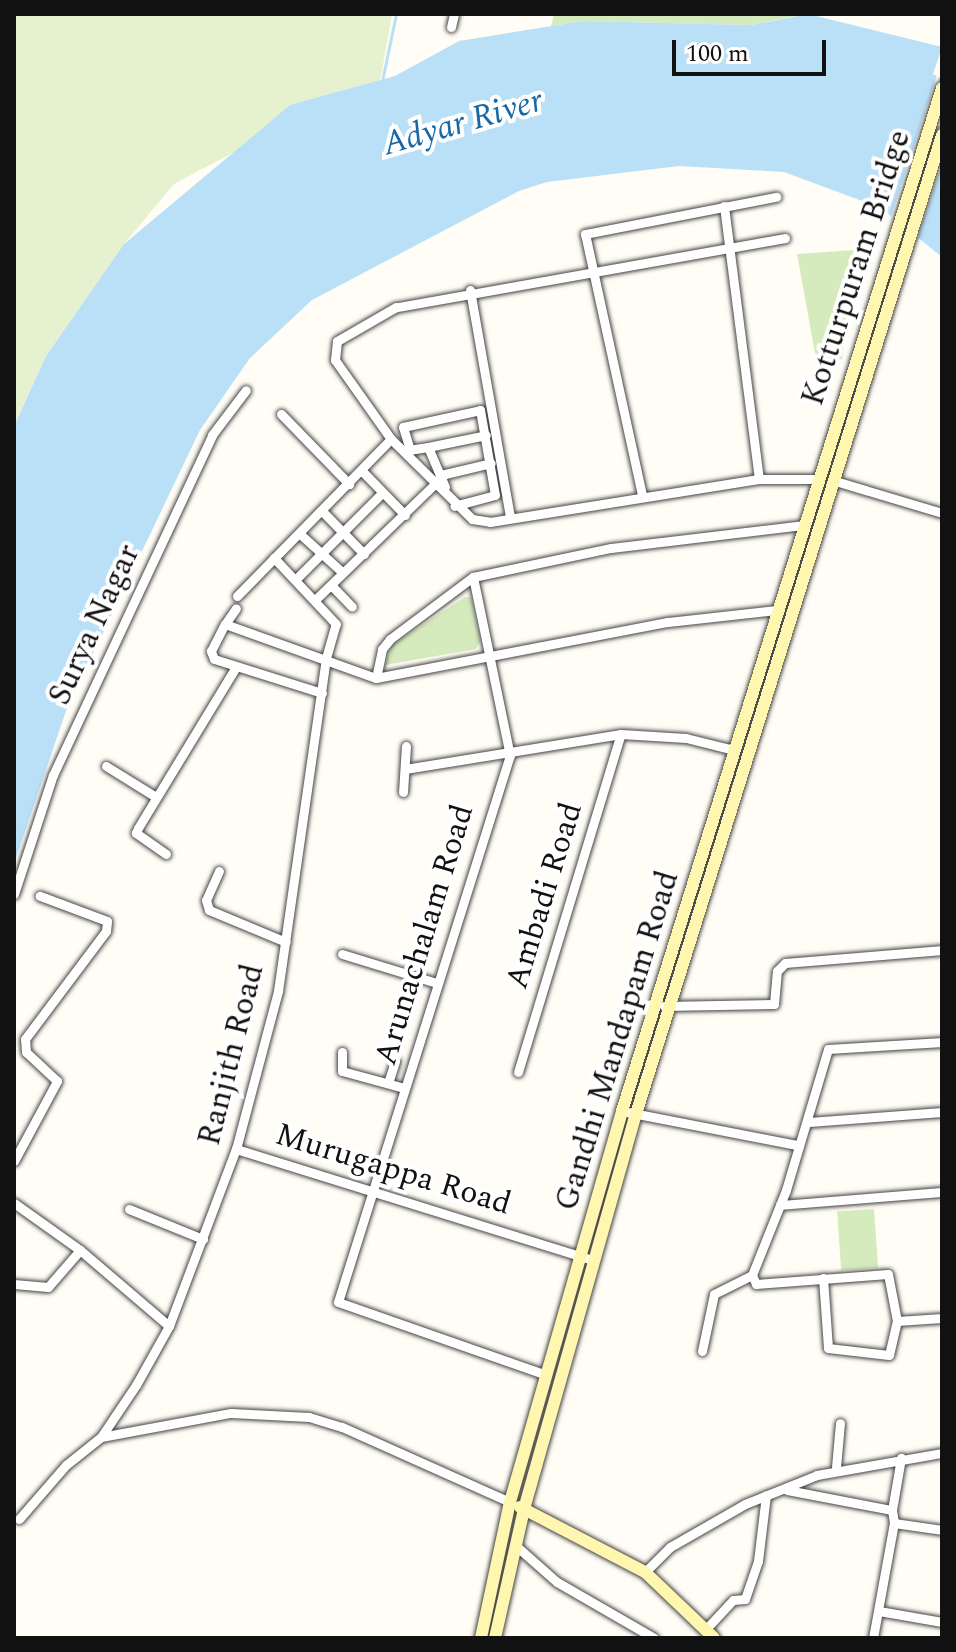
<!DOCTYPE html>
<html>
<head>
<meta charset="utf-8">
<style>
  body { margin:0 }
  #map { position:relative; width:956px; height:1652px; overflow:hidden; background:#fffdf5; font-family:Spectral,serif }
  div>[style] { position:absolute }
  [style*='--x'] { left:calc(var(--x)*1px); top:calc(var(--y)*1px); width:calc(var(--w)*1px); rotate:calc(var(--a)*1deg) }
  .green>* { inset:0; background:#d5ebbd; transform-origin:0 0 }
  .pitch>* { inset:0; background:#e6f2cf }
  .water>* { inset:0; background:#b9e0f7 }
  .pier>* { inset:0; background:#fffdf5 }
  .stream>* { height:3px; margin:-1.5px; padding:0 1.5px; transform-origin:1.5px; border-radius:1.5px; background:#b9e0f7 }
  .roads { filter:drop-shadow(0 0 2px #444) drop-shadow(0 0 2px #444) }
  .street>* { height:9px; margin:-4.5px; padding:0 4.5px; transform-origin:4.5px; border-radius:4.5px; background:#fff }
  .secondary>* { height:12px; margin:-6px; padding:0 6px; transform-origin:6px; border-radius:6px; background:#fff6b0 }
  span { translate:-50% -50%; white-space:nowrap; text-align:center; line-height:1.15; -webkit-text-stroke:8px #fff; paint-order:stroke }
  .street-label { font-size:32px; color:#111 }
  .water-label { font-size:34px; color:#1768a6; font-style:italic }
  .frame { position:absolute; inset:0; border:16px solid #111; pointer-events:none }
  .scale { position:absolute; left:672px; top:40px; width:154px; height:36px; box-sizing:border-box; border:4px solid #111; border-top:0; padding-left:10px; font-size:24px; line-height:28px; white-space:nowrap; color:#111; -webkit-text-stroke:6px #fff; paint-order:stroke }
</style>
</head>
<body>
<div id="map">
  <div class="green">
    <i style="clip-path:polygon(554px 14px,794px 14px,796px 16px,751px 25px,583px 21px,551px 26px)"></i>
    <i style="clip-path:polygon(854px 250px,842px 359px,817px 364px,797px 254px)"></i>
    <i style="clip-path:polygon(465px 597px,471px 597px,480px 642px,476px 649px,385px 665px,392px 645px)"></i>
    <i style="left:874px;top:1209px;width:59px;height:37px;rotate:86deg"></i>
  </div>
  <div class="pitch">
    <i style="clip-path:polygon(14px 14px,392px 14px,379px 88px,244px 147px,174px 184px,124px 244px,46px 356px,14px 425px)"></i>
  </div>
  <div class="water">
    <i style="clip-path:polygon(808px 14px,942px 47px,933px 74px,942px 79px,942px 257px,881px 208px,784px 172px,679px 166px,547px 182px,519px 191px,312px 300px,250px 358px,200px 430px,67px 708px,14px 864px,14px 426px,46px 356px,124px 244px,290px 105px,395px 76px,459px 41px,583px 21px,751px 25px)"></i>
  </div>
  <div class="pier">
    <i style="clip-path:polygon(938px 72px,942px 163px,917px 241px,890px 220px)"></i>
  </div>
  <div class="stream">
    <i style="--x:382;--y:81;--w:68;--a:-78.2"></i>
  </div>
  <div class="roads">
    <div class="street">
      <i style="--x:451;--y:27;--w:13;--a:-77"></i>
      <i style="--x:724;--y:206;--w:275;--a:82.7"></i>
      <i style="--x:785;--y:238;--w:395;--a:169.9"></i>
      <i style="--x:396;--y:307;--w:68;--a:150"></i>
      <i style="--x:337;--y:341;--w:19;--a:96"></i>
      <i style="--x:335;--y:360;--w:97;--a:54.7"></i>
      <i style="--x:391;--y:439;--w:114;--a:44.6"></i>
      <i style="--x:472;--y:519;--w:18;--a:9"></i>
      <i style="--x:490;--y:522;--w:272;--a:-9.1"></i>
      <i style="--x:759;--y:479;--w:59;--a:0"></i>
      <i style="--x:470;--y:290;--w:231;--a:80"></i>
      <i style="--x:281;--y:414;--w:98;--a:45.8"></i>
      <i style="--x:428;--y:447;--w:59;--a:-11.7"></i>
      <i style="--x:363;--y:472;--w:60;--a:45.7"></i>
      <i style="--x:832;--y:480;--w:115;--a:16.7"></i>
      <i style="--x:445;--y:487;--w:43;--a:-113"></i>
      <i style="--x:428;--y:447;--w:18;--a:171"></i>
      <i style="--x:410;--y:450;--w:24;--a:-107"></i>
      <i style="--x:403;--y:427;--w:79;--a:-12.4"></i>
      <i style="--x:480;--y:410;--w:86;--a:80"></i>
      <i style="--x:495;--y:495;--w:42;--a:165"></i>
      <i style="--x:642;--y:495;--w:267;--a:-102.3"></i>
      <i style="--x:585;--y:234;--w:195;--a:-11"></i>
      <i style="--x:322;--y:511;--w:60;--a:45.7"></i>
      <i style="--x:300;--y:534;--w:57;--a:42.1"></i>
      <i style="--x:473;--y:577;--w:182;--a:78.3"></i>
      <i style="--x:510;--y:755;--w:573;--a:107.46"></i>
      <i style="--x:338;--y:1302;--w:221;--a:19.3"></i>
      <i style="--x:297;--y:578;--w:120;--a:-45"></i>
      <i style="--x:331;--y:585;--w:30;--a:46"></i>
      <i style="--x:237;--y:596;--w:220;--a:-45.6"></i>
      <i style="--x:317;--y:598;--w:178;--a:-44.1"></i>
      <i style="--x:445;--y:474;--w:47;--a:-13.4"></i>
      <i style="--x:225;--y:624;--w:19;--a:-55"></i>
      <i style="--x:376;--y:678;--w:30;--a:-78"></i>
      <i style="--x:382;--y:649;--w:13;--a:-51"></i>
      <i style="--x:390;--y:639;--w:104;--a:-36.8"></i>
      <i style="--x:473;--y:577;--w:141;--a:-11.9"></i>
      <i style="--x:611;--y:548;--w:193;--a:-6.8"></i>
      <i style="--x:322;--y:693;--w:113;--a:-162.5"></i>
      <i style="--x:214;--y:659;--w:9;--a:-111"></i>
      <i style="--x:211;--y:651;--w:30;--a:-63"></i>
      <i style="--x:225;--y:624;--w:160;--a:19.7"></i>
      <i style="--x:376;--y:678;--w:297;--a:-10.9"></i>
      <i style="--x:668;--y:622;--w:109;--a:-6.3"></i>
      <i style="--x:106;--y:766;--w:59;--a:31.8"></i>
      <i style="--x:405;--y:769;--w:219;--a:-9.2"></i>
      <i style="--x:621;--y:734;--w:65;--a:3.5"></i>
      <i style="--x:686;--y:738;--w:49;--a:14"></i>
      <i style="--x:403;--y:792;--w:46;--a:-86.3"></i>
      <i style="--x:166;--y:854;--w:37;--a:-145"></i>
      <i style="--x:136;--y:833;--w:5;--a:-68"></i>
      <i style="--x:138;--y:828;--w:188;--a:-58.7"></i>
      <i style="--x:219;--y:871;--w:32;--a:114"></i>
      <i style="--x:206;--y:900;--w:10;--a:73"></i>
      <i style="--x:209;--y:910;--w:83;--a:22.6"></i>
      <i style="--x:14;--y:894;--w:125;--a:-71.9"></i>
      <i style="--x:53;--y:775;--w:375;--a:-64.9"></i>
      <i style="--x:212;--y:435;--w:56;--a:-52.9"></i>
      <i style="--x:342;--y:954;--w:99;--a:17"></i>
      <i style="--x:664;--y:1006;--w:110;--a:-1"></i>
      <i style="--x:774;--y:1004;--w:33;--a:-85"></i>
      <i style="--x:777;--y:971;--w:11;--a:-45"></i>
      <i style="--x:785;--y:963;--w:158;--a:-4.7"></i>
      <i style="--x:942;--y:1042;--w:114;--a:176.5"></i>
      <i style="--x:828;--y:1049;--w:147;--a:106.6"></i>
      <i style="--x:786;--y:1190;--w:92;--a:111.8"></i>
      <i style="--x:752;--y:1275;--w:10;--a:66"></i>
      <i style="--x:756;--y:1284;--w:132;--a:-4.3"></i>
      <i style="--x:888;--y:1274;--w:48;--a:79.2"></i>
      <i style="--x:897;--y:1321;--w:45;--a:-3.8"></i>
      <i style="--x:342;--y:1052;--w:19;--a:90"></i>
      <i style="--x:342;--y:1071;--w:64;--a:15.3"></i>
      <i style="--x:518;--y:1072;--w:353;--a:-73.1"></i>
      <i style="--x:388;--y:1083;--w:23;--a:-72"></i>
      <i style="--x:622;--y:1111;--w:178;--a:11"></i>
      <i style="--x:809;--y:1122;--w:133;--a:-4.3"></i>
      <i style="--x:236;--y:1149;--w:374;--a:17.3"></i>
      <i style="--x:14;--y:1161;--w:91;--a:-61.7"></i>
      <i style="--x:57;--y:1081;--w:42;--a:-136.9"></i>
      <i style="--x:26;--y:1052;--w:13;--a:-94"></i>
      <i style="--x:25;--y:1039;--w:135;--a:-53.1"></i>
      <i style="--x:106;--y:931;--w:10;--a:-84"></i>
      <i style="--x:107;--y:921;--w:72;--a:-159.5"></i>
      <i style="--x:14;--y:1203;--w:81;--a:35.5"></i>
      <i style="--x:80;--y:1250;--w:117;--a:40.5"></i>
      <i style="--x:780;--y:1205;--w:163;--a:-4.6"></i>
      <i style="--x:129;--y:1209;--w:80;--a:22.1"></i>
      <i style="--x:823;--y:1278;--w:70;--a:85.9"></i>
      <i style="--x:828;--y:1348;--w:61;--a:6.5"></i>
      <i style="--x:889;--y:1355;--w:35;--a:-77"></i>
      <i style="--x:14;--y:1284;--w:34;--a:5"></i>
      <i style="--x:48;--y:1287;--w:49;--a:-49.1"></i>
      <i style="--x:702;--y:1351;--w:58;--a:-78.1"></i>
      <i style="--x:714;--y:1294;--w:42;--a:-26.6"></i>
      <i style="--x:101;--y:1437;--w:132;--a:-10.5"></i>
      <i style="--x:231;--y:1413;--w:78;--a:2.9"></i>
      <i style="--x:309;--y:1417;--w:34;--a:17"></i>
      <i style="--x:342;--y:1427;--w:184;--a:24.1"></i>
      <i style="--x:836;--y:1467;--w:44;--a:-84.8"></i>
      <i style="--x:787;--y:1490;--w:107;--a:10.8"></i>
      <i style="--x:892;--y:1510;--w:13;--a:81"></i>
      <i style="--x:894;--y:1523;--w:49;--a:8.3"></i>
      <i style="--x:892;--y:1510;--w:53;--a:-80.2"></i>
      <i style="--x:19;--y:1519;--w:72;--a:-49"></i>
      <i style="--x:66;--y:1465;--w:45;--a:-38.7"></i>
      <i style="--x:101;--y:1437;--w:63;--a:-56.1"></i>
      <i style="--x:136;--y:1385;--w:68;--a:-60.8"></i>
      <i style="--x:169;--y:1326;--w:189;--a:-69.3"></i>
      <i style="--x:236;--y:1149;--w:163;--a:-75.1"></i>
      <i style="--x:278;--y:991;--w:336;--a:-81.8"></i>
      <i style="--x:326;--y:658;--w:35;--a:-74"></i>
      <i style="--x:336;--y:624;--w:91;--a:-133.2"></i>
      <i style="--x:515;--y:1545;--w:56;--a:41.4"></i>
      <i style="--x:557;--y:1582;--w:112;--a:30"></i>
      <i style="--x:645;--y:1572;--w:35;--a:-45"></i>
      <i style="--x:670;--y:1547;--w:86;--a:-29.8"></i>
      <i style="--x:745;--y:1504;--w:78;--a:-21.9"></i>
      <i style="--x:817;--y:1475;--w:127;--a:-10"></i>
      <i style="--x:879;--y:1611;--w:64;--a:9.9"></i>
      <i style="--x:705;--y:1630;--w:41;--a:-47"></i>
      <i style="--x:733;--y:1600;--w:12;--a:-5"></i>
      <i style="--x:745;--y:1599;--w:40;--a:-71.1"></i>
      <i style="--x:758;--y:1561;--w:66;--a:-83.1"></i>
      <i style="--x:873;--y:1638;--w:117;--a:-79.7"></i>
    </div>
    <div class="secondary">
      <i style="--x:520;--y:1507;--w:141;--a:27.5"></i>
      <i style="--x:645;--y:1572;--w:95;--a:43.7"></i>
      <i style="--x:481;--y:1638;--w:139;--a:-78"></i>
      <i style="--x:510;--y:1502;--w:407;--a:-74"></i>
      <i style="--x:622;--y:1111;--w:1072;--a:-72.63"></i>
      <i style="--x:495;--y:1638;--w:132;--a:-77.3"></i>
      <i style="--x:524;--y:1509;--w:411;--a:-74.2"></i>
      <i style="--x:636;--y:1114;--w:1026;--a:-72.64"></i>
    </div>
  </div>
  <div class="street-label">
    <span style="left:857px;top:268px;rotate:-72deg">Kotturpuram Bridge</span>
    <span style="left:95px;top:625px;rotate:-65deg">Surya Nagar</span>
    <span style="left:545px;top:896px;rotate:-73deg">Ambadi Road</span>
    <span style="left:425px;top:935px;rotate:-73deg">Arunachalam Road</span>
    <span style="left:618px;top:1041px;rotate:-73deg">Gandhi Mandapam Road</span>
    <span style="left:232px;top:1055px;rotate:-76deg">Ranjith Road</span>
    <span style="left:393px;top:1170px;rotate:17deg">Murugappa Road</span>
  </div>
  <div class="water-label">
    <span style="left:463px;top:123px;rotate:-16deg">Adyar River</span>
  </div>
  <div class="frame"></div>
  <div class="scale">100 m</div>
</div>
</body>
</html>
